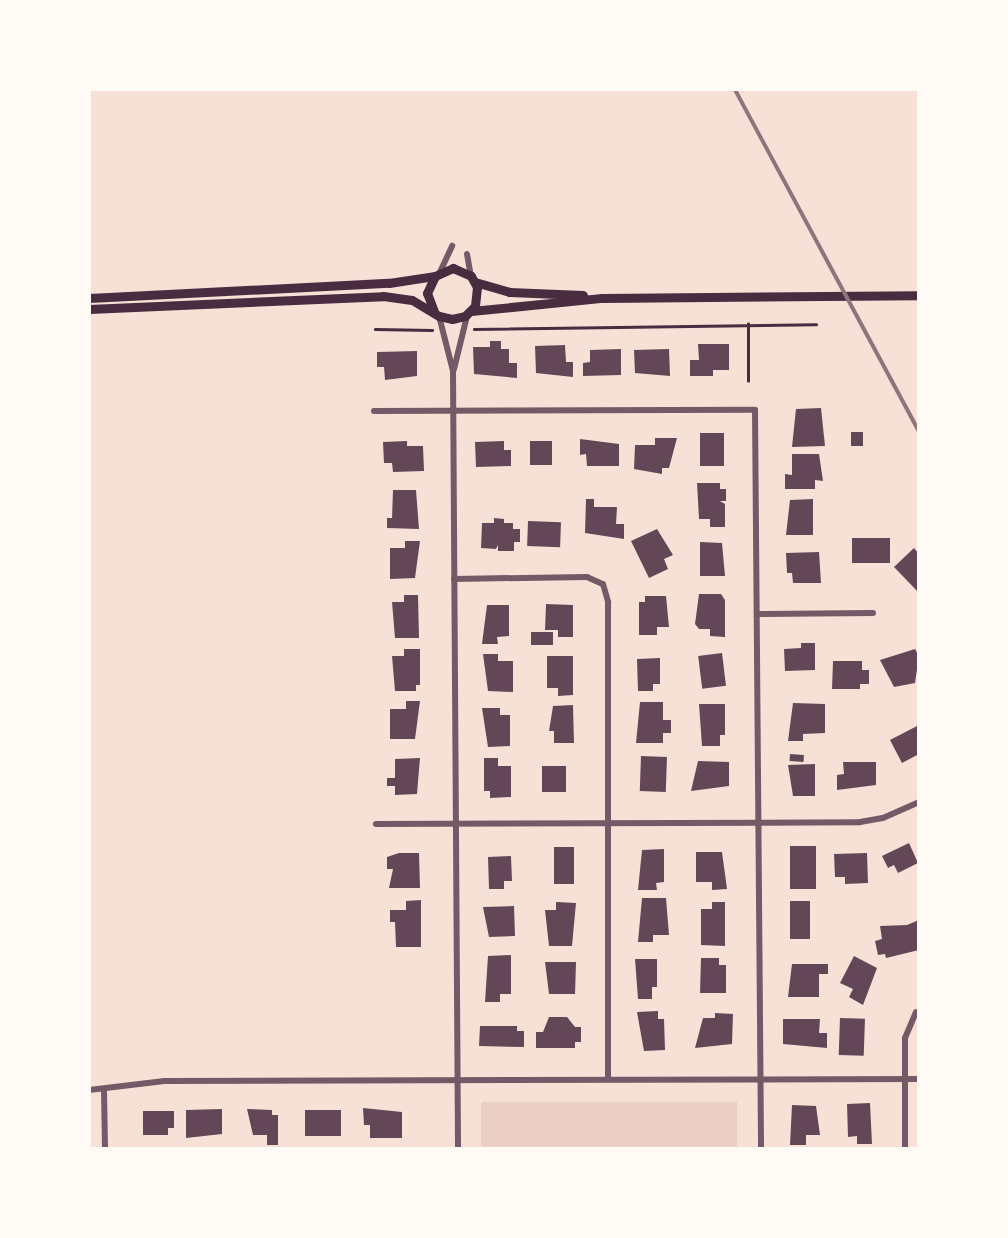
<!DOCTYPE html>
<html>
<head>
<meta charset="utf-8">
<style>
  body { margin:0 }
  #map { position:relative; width:1008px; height:1238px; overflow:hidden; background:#f7e1d7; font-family:Spectral,serif }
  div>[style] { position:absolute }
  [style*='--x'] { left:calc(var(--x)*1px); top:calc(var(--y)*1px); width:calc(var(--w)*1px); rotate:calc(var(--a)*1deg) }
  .green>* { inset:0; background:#ebcfc5; transform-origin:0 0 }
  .building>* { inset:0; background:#644757; transform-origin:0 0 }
  .path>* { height:2.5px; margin:-1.25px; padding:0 1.25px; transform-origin:1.25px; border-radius:1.25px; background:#4a2c40 }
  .minor>* { height:6px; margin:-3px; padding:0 3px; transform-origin:3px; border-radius:3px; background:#755966 }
  .secondary>* { height:9px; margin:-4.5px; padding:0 4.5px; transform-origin:4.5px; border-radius:4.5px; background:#4a2c40 }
  .rail>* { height:3.5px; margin:-1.75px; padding:0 1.75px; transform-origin:1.75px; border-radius:1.75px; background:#8f747c }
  span { translate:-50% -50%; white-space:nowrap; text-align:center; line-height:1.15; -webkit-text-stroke:7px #fffaf5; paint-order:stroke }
  .frame { position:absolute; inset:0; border:91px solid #fffaf5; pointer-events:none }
</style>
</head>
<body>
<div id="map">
  <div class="green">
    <i style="left:481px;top:1102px;width:256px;height:47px"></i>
  </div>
  <div class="building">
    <i style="clip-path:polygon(490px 341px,501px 341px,501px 349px,509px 349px,509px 363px,517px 363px,517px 378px,474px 374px,473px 347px,490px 347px)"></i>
    <i style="clip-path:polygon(698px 344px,729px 344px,729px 370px,713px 370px,713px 376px,690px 376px,690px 360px,699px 360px)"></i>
    <i style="clip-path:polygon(565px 345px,566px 362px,573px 362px,573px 377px,536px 373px,535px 346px)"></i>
    <i style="clip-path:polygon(621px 349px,621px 375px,583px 376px,583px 363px,590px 362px,590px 350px)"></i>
    <i style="clip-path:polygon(669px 349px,670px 376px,635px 373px,634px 350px)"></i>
    <i style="clip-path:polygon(417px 351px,417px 376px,385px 380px,384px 367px,377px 367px,377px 352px)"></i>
    <i style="clip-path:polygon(821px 408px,825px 446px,792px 447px,796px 409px)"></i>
    <i style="left:851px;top:432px;width:12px;height:14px"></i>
    <i style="left:700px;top:433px;width:24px;height:33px"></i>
    <i style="clip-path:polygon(655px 438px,677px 438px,669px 468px,662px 468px,662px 474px,634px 469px,635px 445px,655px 445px)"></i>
    <i style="clip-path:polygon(580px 439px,619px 444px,619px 466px,587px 466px,586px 454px,580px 455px)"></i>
    <i style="clip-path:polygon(407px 441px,407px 446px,423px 446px,424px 471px,393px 472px,392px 463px,384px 463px,383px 442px)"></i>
    <i style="clip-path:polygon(504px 441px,504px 450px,511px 450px,511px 466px,476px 467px,475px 442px)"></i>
    <i style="left:552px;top:441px;width:24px;height:22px;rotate:90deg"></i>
    <i style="clip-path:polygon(792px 454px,819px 454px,823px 481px,815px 480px,815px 489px,785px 489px,785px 474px,792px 475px)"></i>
    <i style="clip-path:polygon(697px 483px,720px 483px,720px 489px,726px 489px,726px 501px,720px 501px,725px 504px,725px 527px,710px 527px,710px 519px,699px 519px)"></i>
    <i style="clip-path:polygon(393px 490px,416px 490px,419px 529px,387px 528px,387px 518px,392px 518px)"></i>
    <i style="clip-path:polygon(586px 499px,594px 499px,594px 507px,617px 507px,616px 524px,624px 524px,624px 539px,585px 533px)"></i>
    <i style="clip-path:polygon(813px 499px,813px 535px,786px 535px,790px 500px)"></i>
    <i style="clip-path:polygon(494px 518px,504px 519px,504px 523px,513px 523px,513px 529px,520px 529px,520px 542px,514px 542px,514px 551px,498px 551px,498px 545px,496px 549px,481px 548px,482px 523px,494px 523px)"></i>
    <i style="left:528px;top:521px;width:33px;height:25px;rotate:2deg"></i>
    <i style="clip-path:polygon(657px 529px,673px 555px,664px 559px,668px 569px,649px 578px,631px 541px)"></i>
    <i style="left:852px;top:538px;width:38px;height:25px"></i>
    <i style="clip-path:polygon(405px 541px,420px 541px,415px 578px,390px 579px,390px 548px,405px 548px)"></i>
    <i style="clip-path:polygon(700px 542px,722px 543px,725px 576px,700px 576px)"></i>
    <i style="clip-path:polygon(914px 548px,919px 554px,919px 593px,894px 567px)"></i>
    <i style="clip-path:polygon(819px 552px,821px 583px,793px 583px,792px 573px,787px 573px,786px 553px)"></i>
    <i style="clip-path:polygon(699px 594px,721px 594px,725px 600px,725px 637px,710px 636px,710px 629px,699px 629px,695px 624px)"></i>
    <i style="clip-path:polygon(404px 595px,418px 595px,419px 638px,395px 638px,392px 602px,404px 602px)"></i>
    <i style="clip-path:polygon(645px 596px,666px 596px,669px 627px,657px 627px,657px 635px,639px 635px,639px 602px,645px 602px)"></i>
    <i style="clip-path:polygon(546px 604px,573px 605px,573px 637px,558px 637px,558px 630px,545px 630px)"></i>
    <i style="clip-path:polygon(487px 605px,509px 605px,509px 636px,497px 637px,498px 644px,482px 644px)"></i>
    <i style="left:531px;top:632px;width:22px;height:13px"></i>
    <i style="clip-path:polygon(801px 643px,815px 643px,815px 670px,785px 671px,784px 649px,801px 648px)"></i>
    <i style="clip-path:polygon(404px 649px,420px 649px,420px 685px,416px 685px,416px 691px,395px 691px,392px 656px,404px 656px)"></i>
    <i style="clip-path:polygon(915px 649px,919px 656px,915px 683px,894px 687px,880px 660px)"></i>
    <i style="left:722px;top:653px;width:33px;height:24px;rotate:83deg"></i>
    <i style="clip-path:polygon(483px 654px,498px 654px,498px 661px,513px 661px,513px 692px,488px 691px)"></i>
    <i style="clip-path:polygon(547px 656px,573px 656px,573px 695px,558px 696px,558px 688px,547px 688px)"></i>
    <i style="clip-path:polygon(660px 658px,660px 684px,653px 684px,653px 691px,638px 691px,637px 659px)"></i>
    <i style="clip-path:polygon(833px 661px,862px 661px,862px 670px,869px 670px,869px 684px,860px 684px,860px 689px,832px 689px)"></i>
    <i style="clip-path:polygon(406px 701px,420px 701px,415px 739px,390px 739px,390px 709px,406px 709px)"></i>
    <i style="clip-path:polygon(640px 702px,663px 702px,663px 720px,671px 720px,671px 733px,663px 733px,663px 743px,636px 743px)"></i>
    <i style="clip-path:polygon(793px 703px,825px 704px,825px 733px,803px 734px,803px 741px,788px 741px)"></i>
    <i style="clip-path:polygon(699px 704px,725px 704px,725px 735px,720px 735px,720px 746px,702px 746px)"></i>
    <i style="clip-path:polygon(573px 705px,574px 743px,554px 743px,554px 731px,549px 731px,553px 706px)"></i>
    <i style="clip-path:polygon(482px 708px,500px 708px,500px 715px,510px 715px,510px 746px,488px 747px)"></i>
    <i style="clip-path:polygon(919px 725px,919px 754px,902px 763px,890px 740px)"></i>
    <i style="left:790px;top:754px;width:14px;height:7px;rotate:4deg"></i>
    <i style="left:641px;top:756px;width:26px;height:35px;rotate:2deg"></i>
    <i style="clip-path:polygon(420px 758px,417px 794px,395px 795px,395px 786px,387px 786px,387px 778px,395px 778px,395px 759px)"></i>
    <i style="clip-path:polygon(484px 758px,498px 758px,498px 766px,511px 766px,511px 797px,490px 798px,490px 791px,484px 791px)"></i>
    <i style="clip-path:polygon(698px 761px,729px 762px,729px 786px,691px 791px)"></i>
    <i style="clip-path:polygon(843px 762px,876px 762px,876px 785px,837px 790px,837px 775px,844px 774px)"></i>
    <i style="clip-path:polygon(815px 764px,815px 796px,793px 796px,788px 765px)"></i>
    <i style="left:542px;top:766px;width:24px;height:26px"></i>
    <i style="clip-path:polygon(909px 843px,918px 863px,898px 873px,894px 865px,888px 868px,882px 856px)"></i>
    <i style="left:790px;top:846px;width:26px;height:43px"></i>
    <i style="left:554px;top:847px;width:20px;height:37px"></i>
    <i style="clip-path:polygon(664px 849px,664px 882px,656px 883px,657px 890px,638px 890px,642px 850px)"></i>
    <i style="clip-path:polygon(696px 852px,722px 852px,727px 889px,712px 890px,712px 882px,696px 882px)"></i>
    <i style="clip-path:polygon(399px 853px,419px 853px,420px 888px,389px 888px,393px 869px,387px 869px,387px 857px)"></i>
    <i style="clip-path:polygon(867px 853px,868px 883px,845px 884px,845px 877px,835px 877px,834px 854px)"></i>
    <i style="clip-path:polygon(511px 856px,512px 881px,504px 881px,504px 889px,489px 889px,488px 857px)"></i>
    <i style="clip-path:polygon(642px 898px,666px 898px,669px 935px,653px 935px,653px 942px,638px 942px)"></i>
    <i style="clip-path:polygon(421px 900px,421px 947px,396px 947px,395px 922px,390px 922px,390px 910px,406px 910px,406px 901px)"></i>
    <i style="left:790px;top:901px;width:20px;height:38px"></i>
    <i style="clip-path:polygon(556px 902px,576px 903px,572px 946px,549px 946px,545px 910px,556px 910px)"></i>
    <i style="clip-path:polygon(712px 902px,725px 902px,725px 946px,701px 945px,701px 909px,712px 909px)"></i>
    <i style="clip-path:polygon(514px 906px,515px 936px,489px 937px,483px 907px)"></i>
    <i style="clip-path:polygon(919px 920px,919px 950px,886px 958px,885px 954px,878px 955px,875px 941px,882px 939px,880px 926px,907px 925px)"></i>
    <i style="clip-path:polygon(511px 955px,511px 994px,500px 994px,500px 1002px,485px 1002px,488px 956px)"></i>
    <i style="clip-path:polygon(854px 956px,877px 968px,863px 1005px,849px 997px,853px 989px,840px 983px)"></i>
    <i style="clip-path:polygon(701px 958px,719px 958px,719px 965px,726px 965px,726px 993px,700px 993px)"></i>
    <i style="clip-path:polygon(635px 959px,657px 959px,657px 987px,652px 987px,652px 999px,638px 999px)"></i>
    <i style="clip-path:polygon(545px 962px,576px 962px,575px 994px,549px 994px)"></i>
    <i style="clip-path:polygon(792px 964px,828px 964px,828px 974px,819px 974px,819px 997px,788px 997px)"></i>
    <i style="clip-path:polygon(658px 1011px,658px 1019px,664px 1019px,665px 1050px,644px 1051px,637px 1012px)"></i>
    <i style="clip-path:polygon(715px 1013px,733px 1014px,732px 1044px,695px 1048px,703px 1018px,715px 1018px)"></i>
    <i style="clip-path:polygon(549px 1017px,567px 1017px,575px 1027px,581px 1027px,581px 1042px,575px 1042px,575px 1048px,536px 1048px,536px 1032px,543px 1032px)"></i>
    <i style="left:840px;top:1018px;width:25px;height:37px;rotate:2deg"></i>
    <i style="clip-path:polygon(783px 1019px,820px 1019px,819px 1033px,827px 1033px,827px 1048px,783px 1044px)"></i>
    <i style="clip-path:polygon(480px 1026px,517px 1026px,517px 1031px,524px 1031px,524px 1047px,479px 1046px)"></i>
    <i style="clip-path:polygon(870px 1103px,872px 1144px,857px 1144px,857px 1136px,848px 1137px,847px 1104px)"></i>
    <i style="clip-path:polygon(792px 1105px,816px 1106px,820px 1135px,806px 1135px,806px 1145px,790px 1145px)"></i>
    <i style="clip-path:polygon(363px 1108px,402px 1112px,402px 1138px,370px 1138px,370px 1125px,364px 1125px)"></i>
    <i style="clip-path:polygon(222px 1109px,222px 1134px,186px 1138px,186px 1110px)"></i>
    <i style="clip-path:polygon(247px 1109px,272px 1110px,272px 1115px,278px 1115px,278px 1145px,267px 1145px,267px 1135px,253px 1135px)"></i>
    <i style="left:305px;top:1110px;width:36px;height:26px"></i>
    <i style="clip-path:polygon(143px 1111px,174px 1111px,174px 1128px,168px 1128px,168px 1135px,143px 1135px)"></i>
  </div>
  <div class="path">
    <i style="--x:375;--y:329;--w:57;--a:1"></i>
    <i style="--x:474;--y:329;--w:342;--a:-0.8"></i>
    <i style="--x:748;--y:381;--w:57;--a:-90"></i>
  </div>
  <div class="minor">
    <i style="--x:467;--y:254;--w:22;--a:80"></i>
    <i style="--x:440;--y:272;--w:29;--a:-65"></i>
    <i style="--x:439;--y:316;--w:57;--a:75.7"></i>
    <i style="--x:453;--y:371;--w:778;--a:89.63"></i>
    <i style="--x:454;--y:369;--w:55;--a:-76.2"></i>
    <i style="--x:374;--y:411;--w:381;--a:-0.2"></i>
    <i style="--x:755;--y:410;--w:739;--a:89.53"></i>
    <i style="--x:454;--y:579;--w:133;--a:-0.9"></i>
    <i style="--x:587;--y:577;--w:17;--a:24"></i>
    <i style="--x:603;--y:584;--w:19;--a:74"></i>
    <i style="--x:608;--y:602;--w:476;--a:90"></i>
    <i style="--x:758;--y:614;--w:115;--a:-0.5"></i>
    <i style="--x:376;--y:824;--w:484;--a:-0.2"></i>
    <i style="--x:860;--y:822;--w:23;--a:-10"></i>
    <i style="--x:883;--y:818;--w:39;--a:-24"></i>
    <i style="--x:89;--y:1090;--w:76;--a:-6.8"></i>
    <i style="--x:164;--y:1081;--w:755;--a:-0.15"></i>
    <i style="--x:104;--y:1090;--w:59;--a:89"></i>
    <i style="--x:905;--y:1149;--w:111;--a:-90"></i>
    <i style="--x:905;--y:1038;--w:28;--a:-67"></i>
  </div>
  <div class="secondary">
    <i style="--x:475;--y:282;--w:35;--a:16"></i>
    <i style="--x:509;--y:292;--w:74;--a:2.3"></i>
    <i style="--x:89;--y:298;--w:300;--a:-2.9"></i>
    <i style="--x:389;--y:283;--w:47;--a:-8.7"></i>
    <i style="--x:89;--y:309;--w:294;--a:-2.5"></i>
    <i style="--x:383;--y:296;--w:29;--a:8"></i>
    <i style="--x:412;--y:300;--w:31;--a:31"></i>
    <i style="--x:439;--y:316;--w:13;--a:13"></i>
    <i style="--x:452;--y:319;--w:13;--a:-13"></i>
    <i style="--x:465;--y:316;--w:14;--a:-45"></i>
    <i style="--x:475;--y:306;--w:19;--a:-84"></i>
    <i style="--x:477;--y:287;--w:13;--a:-119"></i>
    <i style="--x:471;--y:276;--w:20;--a:-156"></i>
    <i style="--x:453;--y:268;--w:20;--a:156"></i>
    <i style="--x:435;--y:276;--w:19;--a:115"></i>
    <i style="--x:427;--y:293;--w:19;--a:69"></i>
    <i style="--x:471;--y:311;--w:132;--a:-5.7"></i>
    <i style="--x:602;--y:298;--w:317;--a:-0.5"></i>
  </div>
  <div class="rail">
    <i style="--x:735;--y:89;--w:388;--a:61.7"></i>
  </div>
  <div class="frame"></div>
</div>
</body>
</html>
